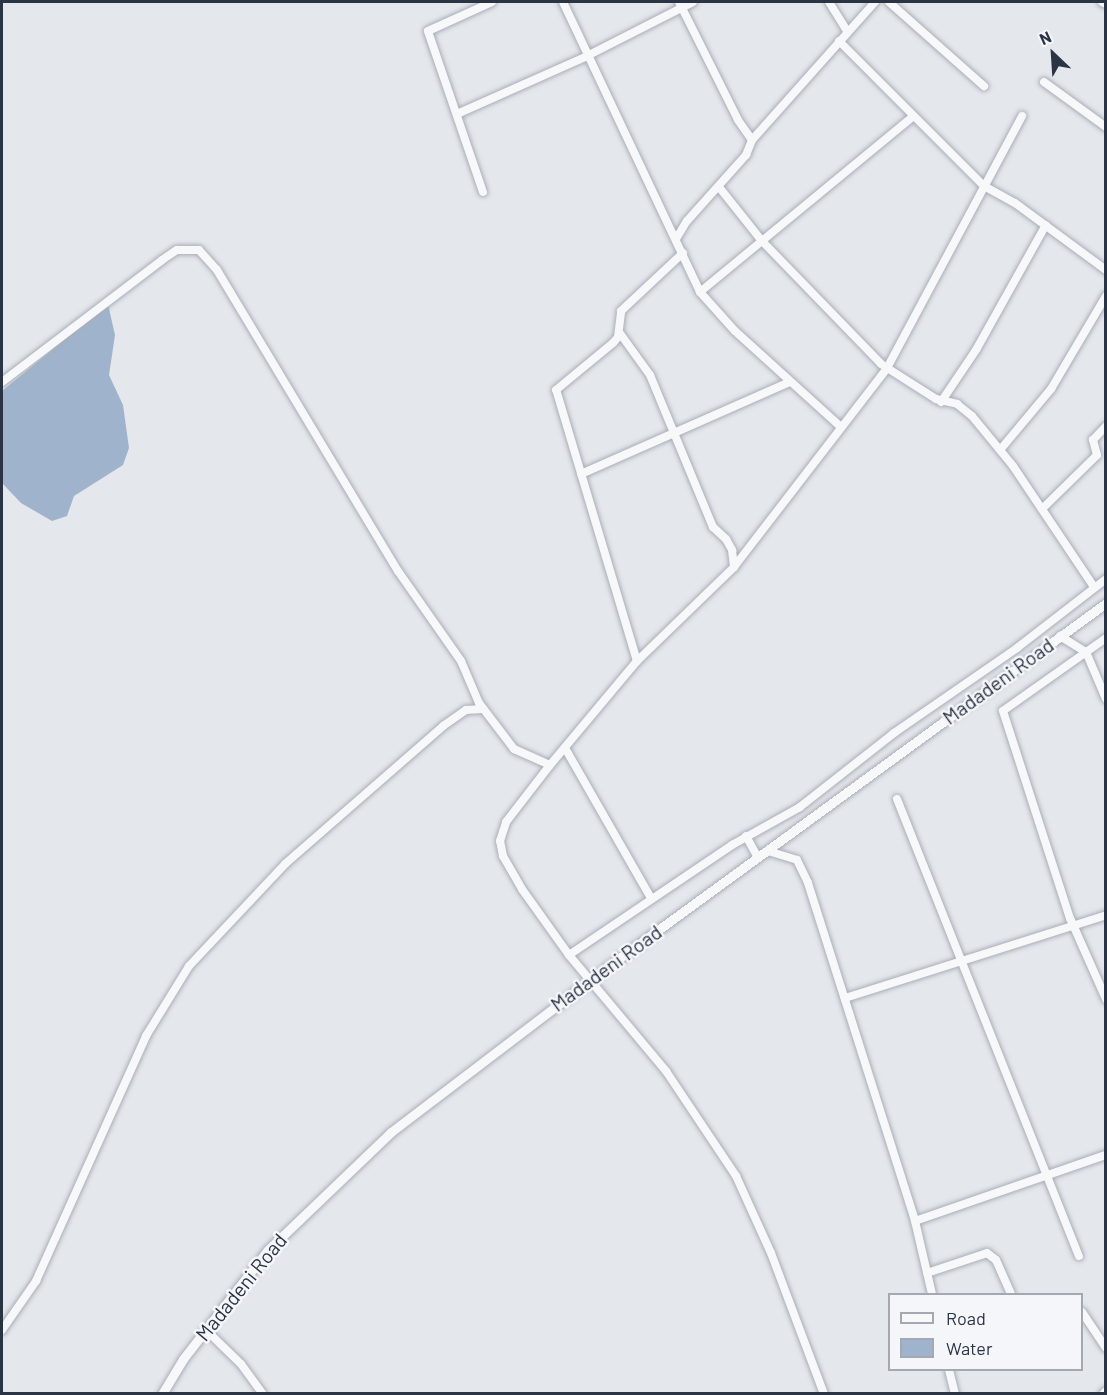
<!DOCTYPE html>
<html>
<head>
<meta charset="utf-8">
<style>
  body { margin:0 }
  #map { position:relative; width:1107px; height:1395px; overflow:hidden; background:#e4e7ec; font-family:Barlow,sans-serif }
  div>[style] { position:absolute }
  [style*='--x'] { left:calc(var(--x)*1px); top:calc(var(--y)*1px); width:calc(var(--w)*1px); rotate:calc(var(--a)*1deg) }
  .water>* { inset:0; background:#9fb4cc }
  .roads { filter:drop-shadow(0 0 2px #a9aeb7) drop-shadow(0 0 2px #a9aeb7) }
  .minor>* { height:8px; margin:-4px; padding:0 4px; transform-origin:4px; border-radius:4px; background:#f7f8fa }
  .tertiary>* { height:9px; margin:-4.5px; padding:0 4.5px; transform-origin:4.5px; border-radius:4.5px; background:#f7f8fa }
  span { translate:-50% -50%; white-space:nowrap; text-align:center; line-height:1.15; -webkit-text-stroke:5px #f4f6f9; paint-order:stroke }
  .street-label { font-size:20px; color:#2b3445 }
  .frame { position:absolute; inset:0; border:3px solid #2b3445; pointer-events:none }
  .legend { position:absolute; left:888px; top:1293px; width:195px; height:78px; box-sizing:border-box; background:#f4f6f9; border:2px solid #a4a8b1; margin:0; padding:8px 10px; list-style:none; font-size:18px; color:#2b3445 }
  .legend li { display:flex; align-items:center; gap:12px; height:30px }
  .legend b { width:30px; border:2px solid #a4a8b1 }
  .north { position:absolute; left:1023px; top:24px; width:60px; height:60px; -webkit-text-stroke:4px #f4f6f9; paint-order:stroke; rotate:335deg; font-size:16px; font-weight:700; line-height:24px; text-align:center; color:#2b3445 }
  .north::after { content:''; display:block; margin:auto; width:21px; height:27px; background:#2b3445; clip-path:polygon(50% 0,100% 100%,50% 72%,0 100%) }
</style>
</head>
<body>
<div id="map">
  <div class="water">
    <i style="clip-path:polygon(108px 304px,115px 335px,109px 375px,123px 405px,129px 448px,123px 465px,74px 496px,67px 516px,52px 521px,21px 503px,2px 483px,2px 391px)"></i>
  </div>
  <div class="roads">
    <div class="minor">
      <i style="--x:563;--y:2;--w:321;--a:64.7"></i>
      <i style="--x:700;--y:292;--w:52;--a:48.1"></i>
      <i style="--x:735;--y:331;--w:143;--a:42.2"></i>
      <i style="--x:679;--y:2;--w:132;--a:63.4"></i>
      <i style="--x:738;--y:120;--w:24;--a:55"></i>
      <i style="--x:829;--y:2;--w:34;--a:58"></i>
      <i style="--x:889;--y:2;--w:127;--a:41.5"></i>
      <i style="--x:1102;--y:2;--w:4;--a:27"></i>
      <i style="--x:839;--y:41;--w:205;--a:45"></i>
      <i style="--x:984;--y:186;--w:35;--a:29"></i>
      <i style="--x:1015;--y:203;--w:113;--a:36.4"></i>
      <i style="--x:1044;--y:82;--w:77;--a:36"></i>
      <i style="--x:457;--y:114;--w:140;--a:-24"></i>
      <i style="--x:585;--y:57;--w:121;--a:-27"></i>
      <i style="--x:719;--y:187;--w:69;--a:51.5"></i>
      <i style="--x:762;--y:241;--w:171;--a:45.9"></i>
      <i style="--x:881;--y:364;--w:65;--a:32.5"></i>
      <i style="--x:936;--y:399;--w:22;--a:13"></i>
      <i style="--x:957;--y:404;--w:19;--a:39"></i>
      <i style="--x:972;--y:416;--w:65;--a:50.6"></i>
      <i style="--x:1013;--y:466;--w:146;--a:56.2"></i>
      <i style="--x:483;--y:192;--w:170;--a:-108.9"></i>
      <i style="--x:428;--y:31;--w:70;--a:-24.4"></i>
      <i style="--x:676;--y:239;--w:21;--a:-59"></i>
      <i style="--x:687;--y:221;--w:89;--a:-48.2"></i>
      <i style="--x:746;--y:155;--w:16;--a:-68"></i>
      <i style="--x:752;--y:140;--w:185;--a:-48.3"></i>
      <i style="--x:700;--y:292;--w:275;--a:-39.5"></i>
      <i style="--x:619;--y:332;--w:53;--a:54.2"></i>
      <i style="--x:650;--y:375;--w:165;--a:67.5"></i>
      <i style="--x:713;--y:527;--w:18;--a:43"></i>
      <i style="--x:726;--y:539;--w:13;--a:61"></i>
      <i style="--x:732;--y:550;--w:17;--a:83"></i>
      <i style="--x:2;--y:382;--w:201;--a:-37.3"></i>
      <i style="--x:162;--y:260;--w:18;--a:-34"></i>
      <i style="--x:177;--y:250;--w:22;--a:0"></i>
      <i style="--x:199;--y:250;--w:27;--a:48"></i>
      <i style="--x:217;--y:270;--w:351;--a:59"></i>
      <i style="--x:398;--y:571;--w:110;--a:55"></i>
      <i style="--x:461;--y:661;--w:46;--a:66.8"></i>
      <i style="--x:479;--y:703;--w:58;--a:52.7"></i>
      <i style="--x:514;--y:749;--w:39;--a:24"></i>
      <i style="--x:941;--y:402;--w:63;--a:-56.1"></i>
      <i style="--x:976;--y:350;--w:143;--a:-60.8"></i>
      <i style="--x:1000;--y:450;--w:80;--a:-50.1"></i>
      <i style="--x:1051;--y:389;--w:108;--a:-59.4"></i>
      <i style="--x:581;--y:474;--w:228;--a:-23.8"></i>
      <i style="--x:1042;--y:509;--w:77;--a:-44.5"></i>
      <i style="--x:1097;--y:455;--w:16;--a:-105"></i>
      <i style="--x:1093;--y:440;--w:19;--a:-47"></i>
      <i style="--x:1060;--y:636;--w:31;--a:32"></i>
      <i style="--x:1086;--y:652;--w:51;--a:66.9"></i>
      <i style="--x:1106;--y:638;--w:126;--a:144.7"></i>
      <i style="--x:1003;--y:711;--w:218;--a:72.1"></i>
      <i style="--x:1070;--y:918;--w:89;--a:66"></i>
      <i style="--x:637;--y:661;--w:283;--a:-106.6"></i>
      <i style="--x:556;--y:390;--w:74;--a:-39.5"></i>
      <i style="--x:613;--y:343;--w:8;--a:-50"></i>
      <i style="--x:618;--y:337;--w:26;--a:-83"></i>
      <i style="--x:621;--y:311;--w:85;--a:-43.1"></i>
      <i style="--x:565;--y:748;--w:173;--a:60.2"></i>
      <i style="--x:897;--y:799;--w:492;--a:68.3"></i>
      <i style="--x:746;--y:836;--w:25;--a:61"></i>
      <i style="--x:768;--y:851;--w:30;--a:17"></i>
      <i style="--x:797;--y:860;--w:25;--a:64"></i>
      <i style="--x:808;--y:883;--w:355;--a:72.4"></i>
      <i style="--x:915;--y:1221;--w:75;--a:76.9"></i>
      <i style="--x:569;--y:955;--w:197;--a:-34"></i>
      <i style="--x:732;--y:845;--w:78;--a:-29.2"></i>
      <i style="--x:800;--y:807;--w:120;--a:-38.2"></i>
      <i style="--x:894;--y:733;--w:150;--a:-34.6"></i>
      <i style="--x:1017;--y:648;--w:113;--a:-37.8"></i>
      <i style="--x:845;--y:998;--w:274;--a:-17.6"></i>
      <i style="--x:915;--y:1221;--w:202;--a:-19.1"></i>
      <i style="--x:927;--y:1273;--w:63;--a:-18.4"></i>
      <i style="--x:987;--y:1253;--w:11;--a:38"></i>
      <i style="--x:996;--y:1260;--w:37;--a:66"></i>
      <i style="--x:1082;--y:1312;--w:43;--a:56.3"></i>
      <i style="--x:2;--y:1330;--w:60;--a:-55.2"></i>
      <i style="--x:36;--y:1281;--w:269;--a:-65.8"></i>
      <i style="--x:146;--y:1036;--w:82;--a:-58.4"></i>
      <i style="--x:189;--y:966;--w:140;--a:-46.7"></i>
      <i style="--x:285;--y:864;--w:210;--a:-41.1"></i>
      <i style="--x:443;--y:726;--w:28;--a:-35"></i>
      <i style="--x:466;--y:710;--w:17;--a:-3"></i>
      <i style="--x:206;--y:1330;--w:49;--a:44.2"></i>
      <i style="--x:241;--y:1364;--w:37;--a:54"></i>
      <i style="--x:949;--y:1370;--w:25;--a:76"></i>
      <i style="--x:824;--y:1394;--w:151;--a:-110.6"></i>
      <i style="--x:771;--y:1253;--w:85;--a:-114.4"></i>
      <i style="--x:736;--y:1176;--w:126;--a:-123.7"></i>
      <i style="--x:666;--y:1071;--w:151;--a:-129.9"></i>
      <i style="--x:569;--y:955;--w:81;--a:-125.5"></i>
      <i style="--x:522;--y:889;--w:38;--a:-120"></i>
      <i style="--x:503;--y:856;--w:15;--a:-101"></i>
      <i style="--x:500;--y:841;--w:20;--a:-72"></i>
      <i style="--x:506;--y:822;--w:72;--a:-52.3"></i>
      <i style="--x:550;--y:765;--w:136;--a:-50.1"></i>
      <i style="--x:637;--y:661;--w:135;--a:-44.1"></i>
      <i style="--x:734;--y:567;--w:251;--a:-52.4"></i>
      <i style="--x:887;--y:368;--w:286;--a:-61.8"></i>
      <i style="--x:1103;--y:1394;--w:4;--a:-45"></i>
    </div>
    <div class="tertiary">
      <i style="--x:162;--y:1394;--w:41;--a:-59"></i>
      <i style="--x:183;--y:1359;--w:138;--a:-52.1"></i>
      <i style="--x:268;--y:1250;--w:170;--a:-43.8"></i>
      <i style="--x:391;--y:1132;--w:270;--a:-37.3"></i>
      <i style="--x:606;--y:968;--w:619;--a:-36.13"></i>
    </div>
  </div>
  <div class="street-label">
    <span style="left:998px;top:681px;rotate:-36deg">Madadeni Road</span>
    <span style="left:606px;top:968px;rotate:-36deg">Madadeni Road</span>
    <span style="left:241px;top:1287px;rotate:-51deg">Madadeni Road</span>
  </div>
  <div class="frame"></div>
  <ul class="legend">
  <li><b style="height:8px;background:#f7f8fa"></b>Road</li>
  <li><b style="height:16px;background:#9fb4cc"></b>Water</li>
  </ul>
  <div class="north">N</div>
</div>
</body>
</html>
